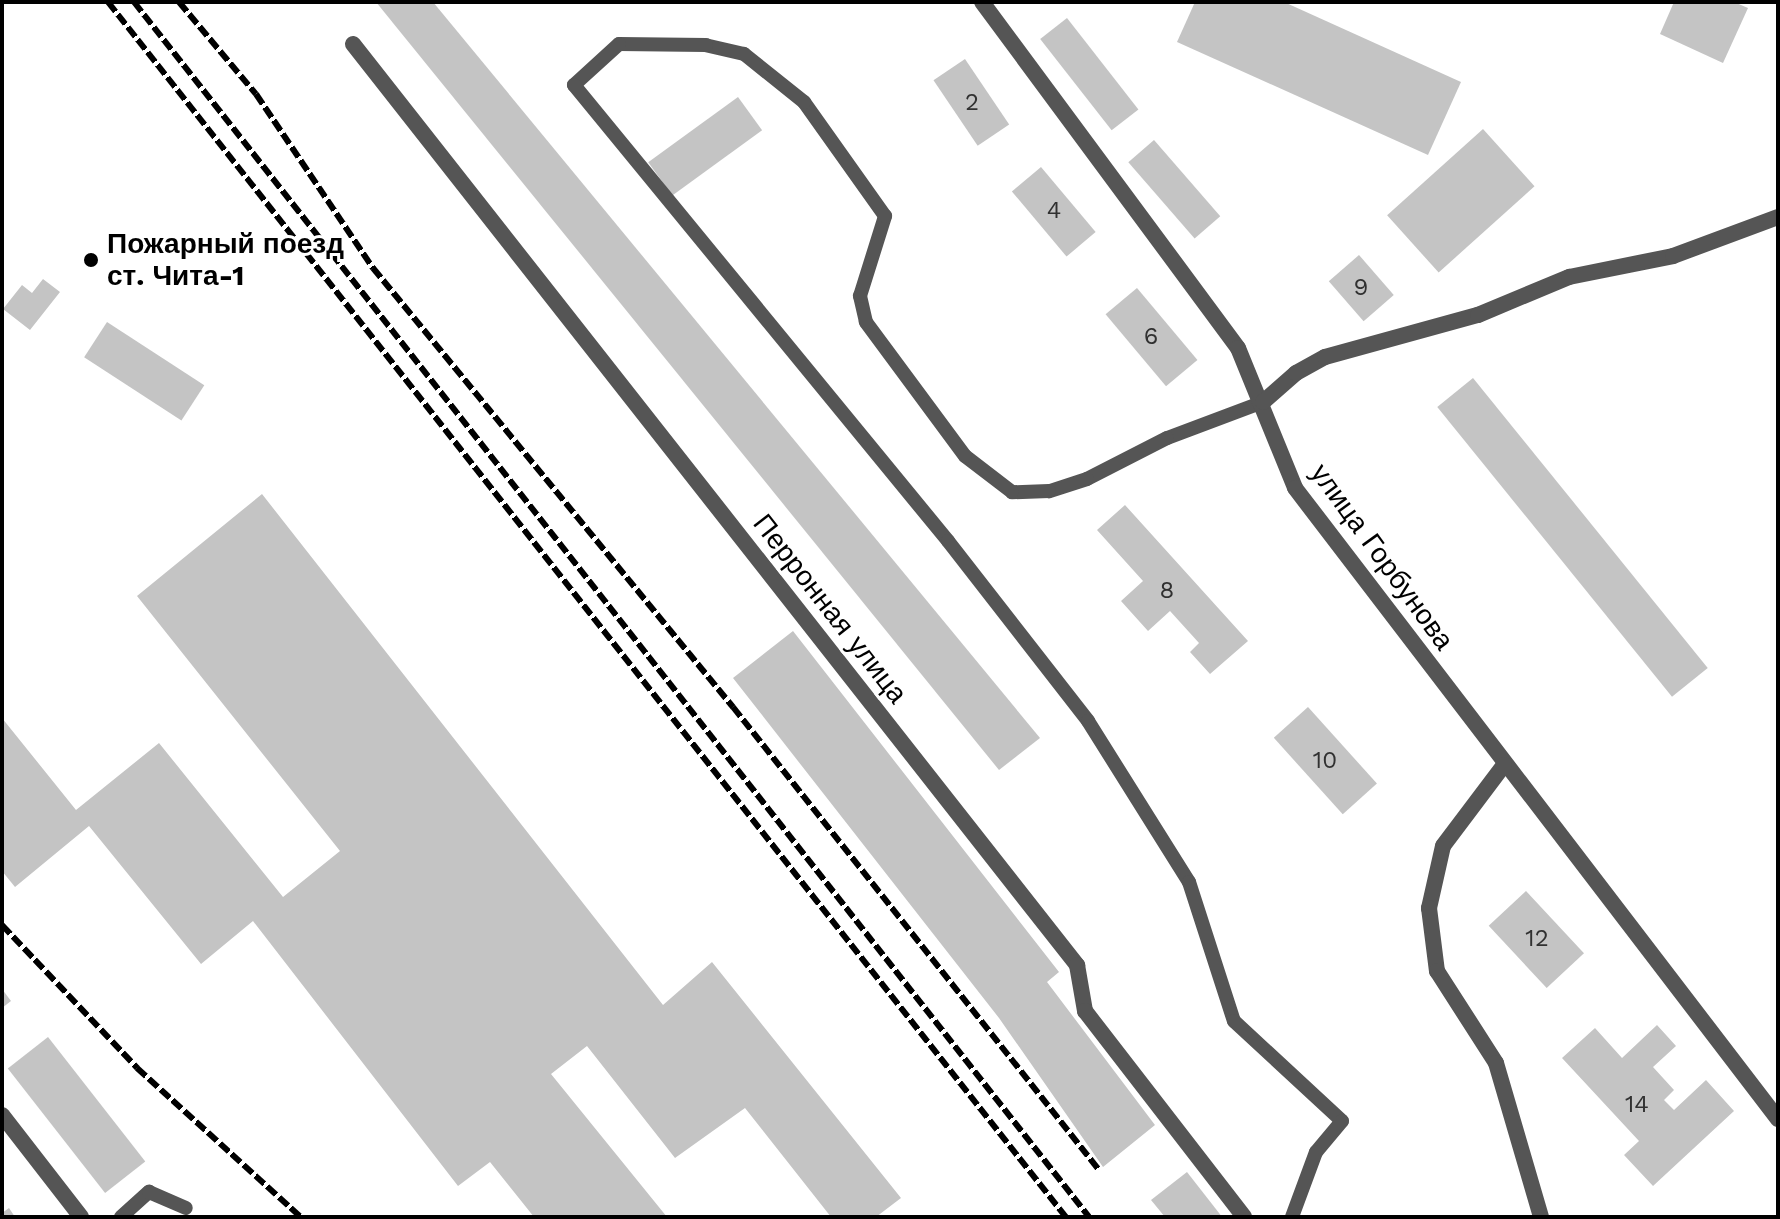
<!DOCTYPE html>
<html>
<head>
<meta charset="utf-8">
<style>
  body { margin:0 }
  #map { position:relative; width:1780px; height:1219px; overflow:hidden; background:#fff; font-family:"Work Sans",sans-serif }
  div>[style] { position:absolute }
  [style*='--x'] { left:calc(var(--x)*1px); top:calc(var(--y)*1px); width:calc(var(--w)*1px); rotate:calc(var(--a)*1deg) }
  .building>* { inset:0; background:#c4c4c4; transform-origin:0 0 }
  .lane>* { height:14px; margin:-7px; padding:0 7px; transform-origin:7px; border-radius:7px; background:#555 }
  .street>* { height:16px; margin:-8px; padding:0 8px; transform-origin:8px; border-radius:8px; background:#555 }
  .rail>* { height:6px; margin-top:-3px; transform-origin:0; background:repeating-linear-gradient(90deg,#000 0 12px,transparent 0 16px) }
  .dots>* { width:22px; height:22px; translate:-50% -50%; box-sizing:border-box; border:4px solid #fff; border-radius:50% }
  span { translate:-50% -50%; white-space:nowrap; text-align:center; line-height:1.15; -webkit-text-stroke:6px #fff; paint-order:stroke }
  .number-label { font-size:24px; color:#313131 }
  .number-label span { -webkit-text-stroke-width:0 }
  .poi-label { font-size:28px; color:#000; font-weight:700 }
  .left { translate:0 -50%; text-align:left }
  .street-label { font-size:28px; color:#000 }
  .frame { position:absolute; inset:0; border:4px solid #000; pointer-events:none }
</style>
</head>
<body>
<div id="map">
  <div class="building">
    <i style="clip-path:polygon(376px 2px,433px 2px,1040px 738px,999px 770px)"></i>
    <i style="clip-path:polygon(1195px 2px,1284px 2px,1461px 82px,1428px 155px,1177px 42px)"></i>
    <i style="clip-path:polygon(1674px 2px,1734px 2px,1748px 8px,1723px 63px,1660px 34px)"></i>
    <i style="left:1067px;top:18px;width:116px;height:34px;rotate:52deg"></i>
    <i style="left:965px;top:59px;width:79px;height:38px;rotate:56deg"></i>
    <i style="left:738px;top:97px;width:41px;height:111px;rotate:54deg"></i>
    <i style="left:1483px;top:129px;width:77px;height:129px;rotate:48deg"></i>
    <i style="left:1154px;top:140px;width:101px;height:34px;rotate:49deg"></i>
    <i style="left:1041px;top:167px;width:85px;height:38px;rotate:50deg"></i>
    <i style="left:1359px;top:255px;width:53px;height:40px;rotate:49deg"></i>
    <i style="clip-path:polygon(43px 279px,60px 292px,30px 330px,3px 309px,22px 285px,32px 293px)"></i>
    <i style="left:1137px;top:288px;width:94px;height:41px;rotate:50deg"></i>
    <i style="left:107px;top:322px;width:116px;height:42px;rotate:33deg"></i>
    <i style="left:1473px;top:378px;width:373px;height:46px;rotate:51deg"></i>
    <i style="clip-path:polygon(262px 494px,663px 1005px,712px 962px,901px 1198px,876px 1217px,831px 1217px,745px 1108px,675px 1158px,587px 1046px,551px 1074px,667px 1217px,534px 1217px,490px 1162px,458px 1186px,253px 921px,201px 964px,89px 826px,15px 887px,2px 871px,2px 718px,76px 810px,159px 743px,283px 897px,340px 851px,137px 596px)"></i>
    <i style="clip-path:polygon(1125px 505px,1248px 641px,1210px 674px,1190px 652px,1199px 643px,1170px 611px,1148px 631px,1121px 601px,1143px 581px,1097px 530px)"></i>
    <i style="clip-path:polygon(793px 631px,1059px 972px,1047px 982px,1155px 1125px,1103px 1167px,999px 1018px,733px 678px)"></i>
    <i style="left:1308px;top:707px;width:103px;height:46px;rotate:48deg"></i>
    <i style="left:1526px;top:891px;width:85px;height:51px;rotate:47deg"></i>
    <i style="clip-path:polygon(2px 989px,11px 1001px,2px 1008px)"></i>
    <i style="clip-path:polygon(1657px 1025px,1676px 1046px,1653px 1067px,1674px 1090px,1664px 1100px,1674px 1110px,1706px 1080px,1734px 1111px,1653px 1186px,1624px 1155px,1639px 1141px,1562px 1058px,1595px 1028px,1622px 1058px)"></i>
    <i style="left:48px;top:1037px;width:158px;height:51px;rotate:52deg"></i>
    <i style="clip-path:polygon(1187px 1172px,1219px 1213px,1222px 1217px,1165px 1217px,1151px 1200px)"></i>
    <i style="clip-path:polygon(9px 1208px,15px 1217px,2px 1217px,2px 1213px)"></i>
  </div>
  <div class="lane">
    <i style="--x:1263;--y:402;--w:103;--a:159.4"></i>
    <i style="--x:1167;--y:438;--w:90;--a:152.9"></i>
    <i style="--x:1087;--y:479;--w:40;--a:162"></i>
    <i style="--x:1049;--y:491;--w:37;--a:178"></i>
    <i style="--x:1012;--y:492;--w:59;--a:-142.5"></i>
    <i style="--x:965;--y:456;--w:167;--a:-126.5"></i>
    <i style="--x:866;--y:322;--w:27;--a:-103"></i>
    <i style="--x:860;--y:296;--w:84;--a:-72.6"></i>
    <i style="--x:885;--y:216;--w:140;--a:-125.4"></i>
    <i style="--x:804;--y:102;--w:77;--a:-141.3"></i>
    <i style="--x:744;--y:54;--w:39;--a:-167"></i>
    <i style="--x:706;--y:45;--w:87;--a:-179.3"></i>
    <i style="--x:619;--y:44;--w:61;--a:137.7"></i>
    <i style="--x:574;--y:85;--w:590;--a:50.64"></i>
    <i style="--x:948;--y:541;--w:228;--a:52.1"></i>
    <i style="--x:1088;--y:721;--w:190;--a:57.9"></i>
    <i style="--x:1189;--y:882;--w:146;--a:72.1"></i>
    <i style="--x:1234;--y:1021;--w:147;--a:42.8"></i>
    <i style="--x:1342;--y:1121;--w:40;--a:130"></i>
    <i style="--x:1316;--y:1152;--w:69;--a:110.3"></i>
    <i style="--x:121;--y:1217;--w:38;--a:-42"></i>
    <i style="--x:149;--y:1192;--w:40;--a:23.4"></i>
  </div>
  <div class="street">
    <i style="--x:982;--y:2;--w:430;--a:53.5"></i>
    <i style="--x:1238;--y:348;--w:151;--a:67.8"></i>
    <i style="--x:1295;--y:488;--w:795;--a:52.57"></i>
    <i style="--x:353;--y:44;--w:1172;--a:51.83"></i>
    <i style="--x:1077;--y:965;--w:47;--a:80.1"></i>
    <i style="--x:1085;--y:1011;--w:260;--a:52.3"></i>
    <i style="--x:1263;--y:402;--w:44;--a:-41.3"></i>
    <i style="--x:1296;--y:373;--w:33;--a:-29"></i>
    <i style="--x:1325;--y:357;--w:159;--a:-15.4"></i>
    <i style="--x:1478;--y:315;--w:99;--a:-22.7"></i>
    <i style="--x:1569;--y:277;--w:106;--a:-11.4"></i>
    <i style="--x:1673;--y:256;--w:112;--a:-20.4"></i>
    <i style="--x:1504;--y:765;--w:101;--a:127"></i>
    <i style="--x:1443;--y:846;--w:64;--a:102.7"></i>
    <i style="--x:1429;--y:908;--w:64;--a:82.8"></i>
    <i style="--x:1437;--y:971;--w:109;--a:57.3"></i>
    <i style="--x:1496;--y:1063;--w:160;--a:73.7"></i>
    <i style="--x:2;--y:1115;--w:129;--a:52.2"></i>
  </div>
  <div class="rail">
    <i style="--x:108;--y:2;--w:1547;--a:51.75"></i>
    <i style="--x:134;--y:2;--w:1545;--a:51.83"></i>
    <i style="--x:179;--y:2;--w:120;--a:50.1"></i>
    <i style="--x:256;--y:94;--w:210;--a:56.1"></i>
    <i style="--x:373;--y:268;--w:568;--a:50.65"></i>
    <i style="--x:733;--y:707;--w:590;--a:51.67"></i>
    <i style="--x:2;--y:925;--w:197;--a:46.6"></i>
    <i style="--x:137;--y:1068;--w:222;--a:42.3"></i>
  </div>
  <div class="dots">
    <i style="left:91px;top:260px;background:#000"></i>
  </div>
  <div class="number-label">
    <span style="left:972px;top:103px">2</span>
    <span style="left:1054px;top:211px">4</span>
    <span style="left:1361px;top:288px">9</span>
    <span style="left:1151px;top:337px">6</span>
    <span style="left:1167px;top:591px">8</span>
    <span style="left:1325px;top:761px">10</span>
    <span style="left:1537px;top:939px">12</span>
    <span style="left:1637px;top:1105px">14</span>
  </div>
  <div class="poi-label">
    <span class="left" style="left:107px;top:260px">Пожарный поезд<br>ст. Чита-1</span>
  </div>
  <div class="street-label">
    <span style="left:1382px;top:557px;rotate:54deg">улица Горбунова</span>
    <span style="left:830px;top:609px;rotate:52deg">Перронная улица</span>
  </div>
  <div class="frame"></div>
</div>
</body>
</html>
